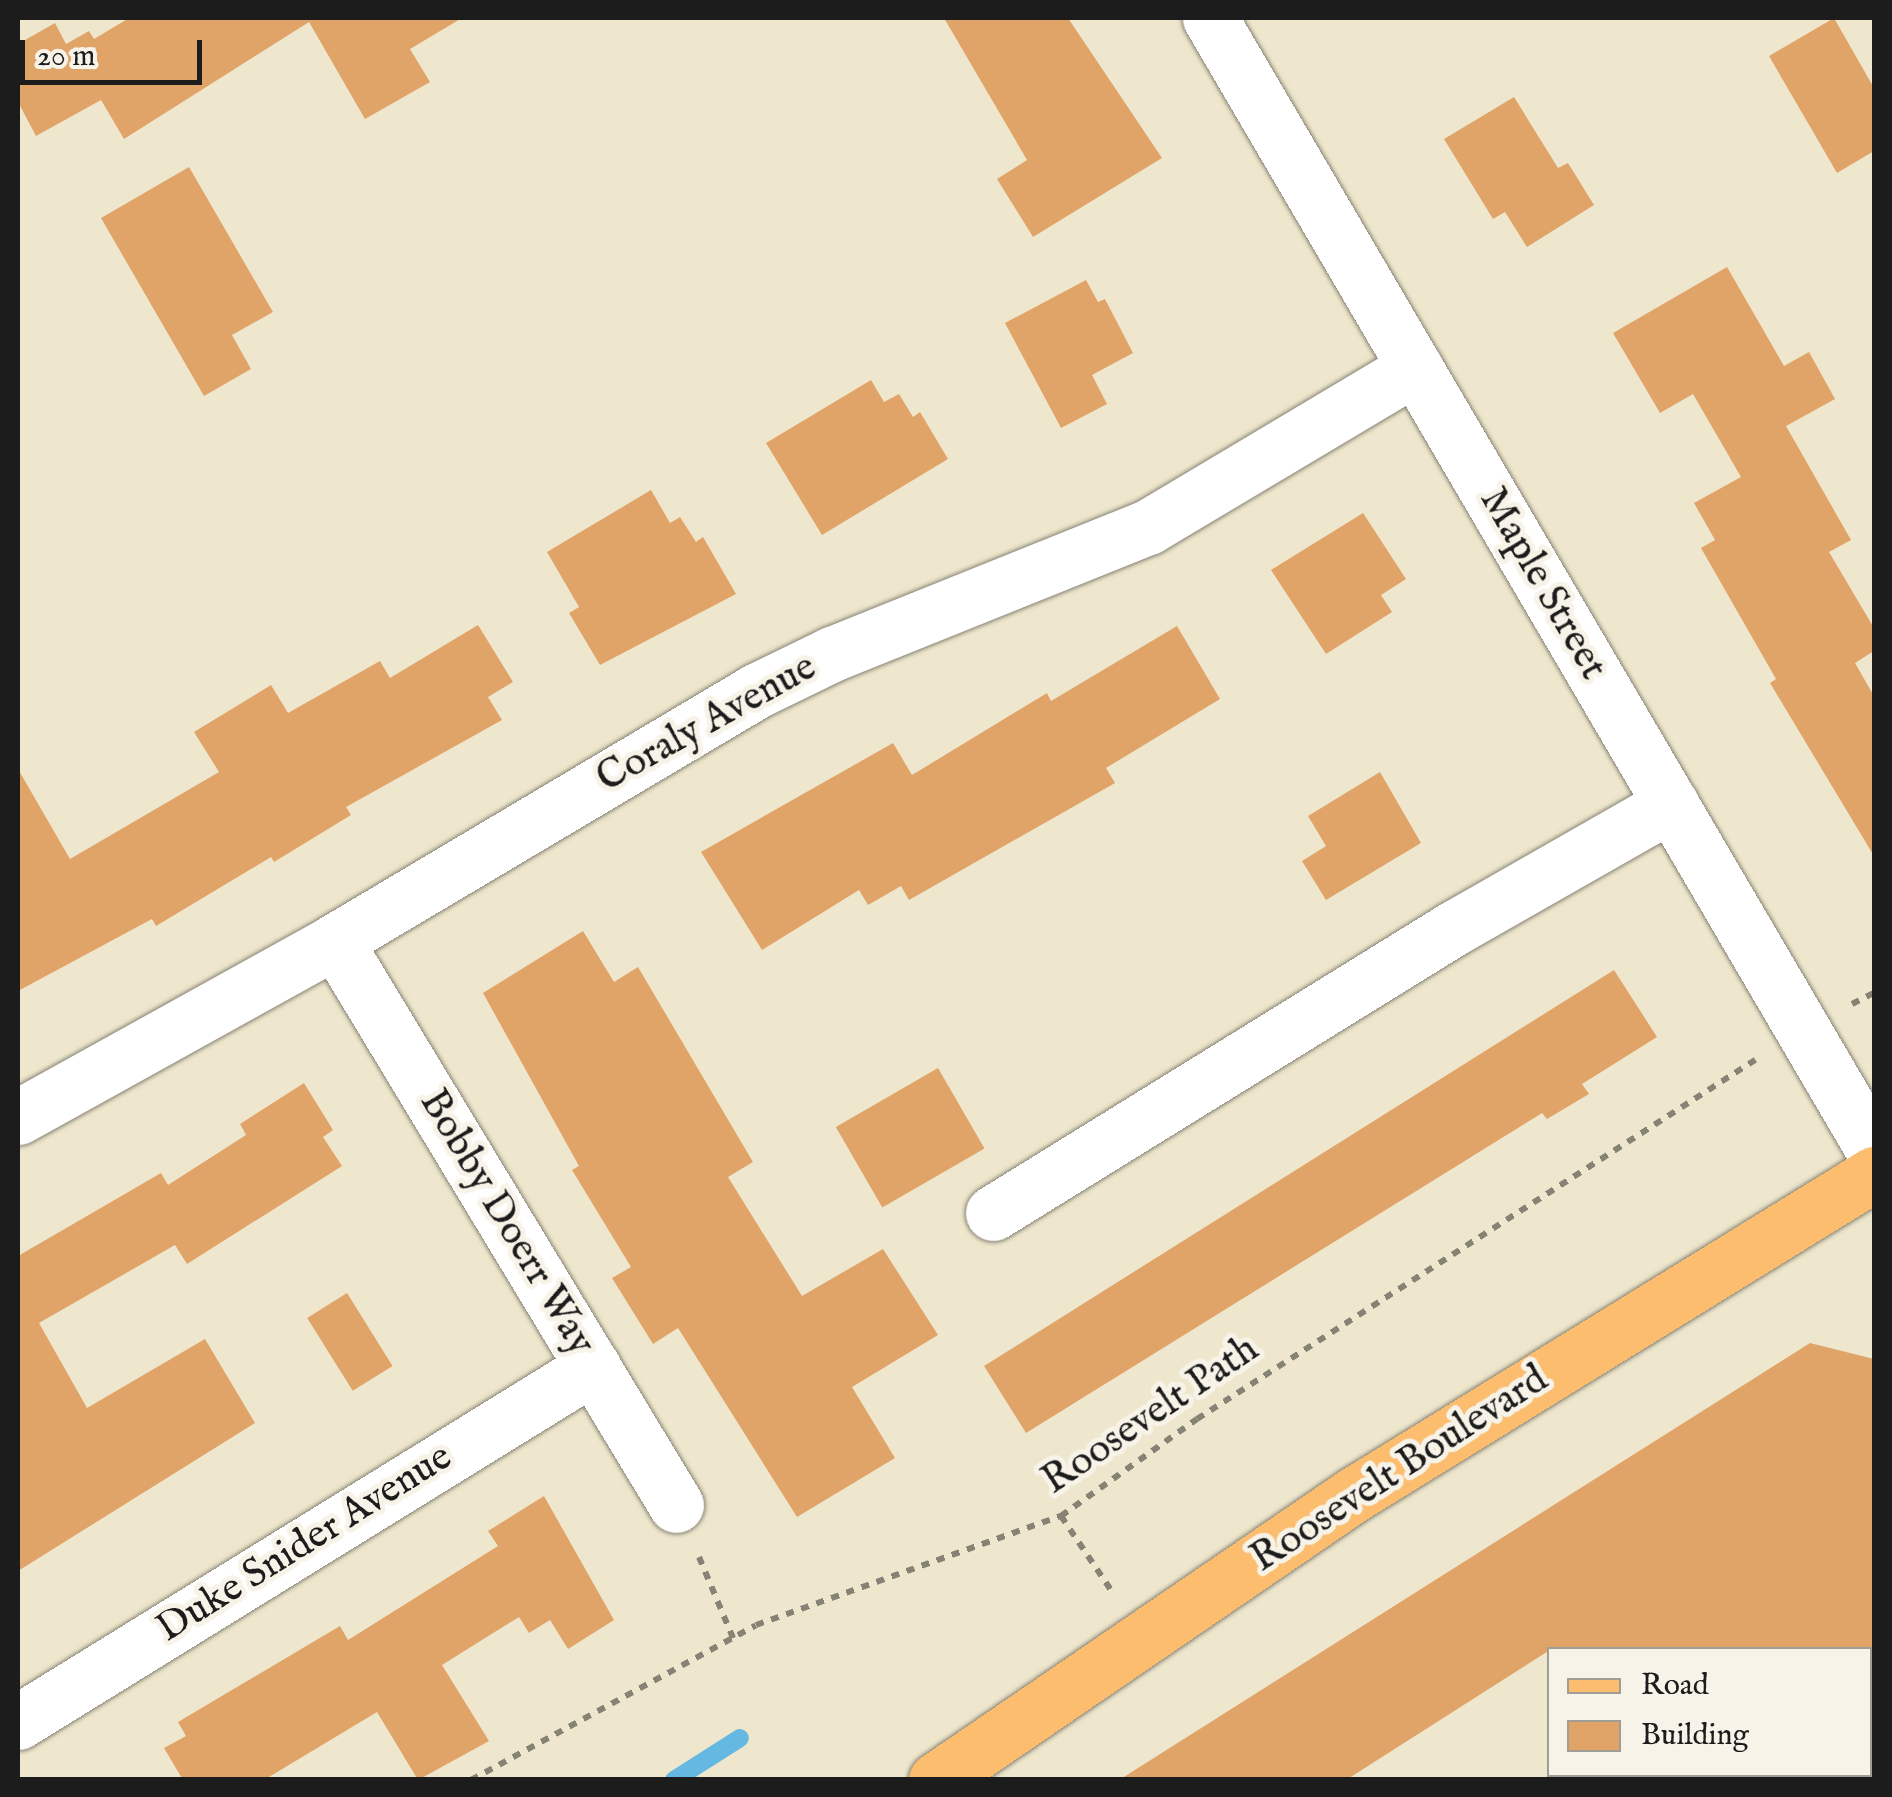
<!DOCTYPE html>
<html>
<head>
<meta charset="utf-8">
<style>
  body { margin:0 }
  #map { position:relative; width:1892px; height:1797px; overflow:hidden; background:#efe7cd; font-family:"IM FELL English",serif }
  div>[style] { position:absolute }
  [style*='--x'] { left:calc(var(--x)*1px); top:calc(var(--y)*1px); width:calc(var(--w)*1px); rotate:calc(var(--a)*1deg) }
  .stream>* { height:18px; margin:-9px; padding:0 9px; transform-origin:9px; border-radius:9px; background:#65b8e1 }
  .building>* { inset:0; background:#e0a469; transform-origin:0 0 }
  .path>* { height:6px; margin-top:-3px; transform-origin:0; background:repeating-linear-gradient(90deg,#868274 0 8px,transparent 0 16px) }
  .roads { filter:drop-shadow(0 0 2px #868274) drop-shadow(0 0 2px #868274) }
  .minor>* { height:55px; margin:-27.5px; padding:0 27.5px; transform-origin:27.5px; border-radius:27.5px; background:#fff }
  .major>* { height:55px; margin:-27.5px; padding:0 27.5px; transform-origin:27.5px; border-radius:27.5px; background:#fcbd6f }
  span { translate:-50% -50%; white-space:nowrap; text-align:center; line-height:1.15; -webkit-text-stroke:10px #f7f3e8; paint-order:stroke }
  .street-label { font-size:40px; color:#1c1c1c }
  .frame { position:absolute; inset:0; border:20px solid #1c1c1c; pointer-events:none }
  .legend { position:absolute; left:1547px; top:1647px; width:325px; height:130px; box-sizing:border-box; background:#f7f3e8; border:2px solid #9f9d96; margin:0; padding:12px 18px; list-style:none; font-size:30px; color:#1c1c1c }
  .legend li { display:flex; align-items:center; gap:20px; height:50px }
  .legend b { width:50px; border:2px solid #9f9d96 }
  .scale { position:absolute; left:20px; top:40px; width:182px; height:45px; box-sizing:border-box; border:5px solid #1c1c1c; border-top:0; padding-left:12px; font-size:30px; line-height:35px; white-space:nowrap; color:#1c1c1c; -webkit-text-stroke:8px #f7f3e8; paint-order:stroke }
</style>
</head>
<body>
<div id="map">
  <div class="stream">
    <i style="--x:674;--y:1780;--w:78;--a:-32.5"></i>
  </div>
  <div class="building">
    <i style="clip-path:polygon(129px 18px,462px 18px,410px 49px,430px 82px,365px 119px,309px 22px,124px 139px,101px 100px,36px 136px,18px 102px,18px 44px,55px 23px,66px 44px,89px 31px,94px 39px)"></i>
    <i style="clip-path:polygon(944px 18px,1068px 18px,1162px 158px,1033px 237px,997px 179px,1027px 160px)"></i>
    <i style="clip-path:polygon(1834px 18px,1874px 88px,1874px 151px,1837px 173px,1769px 56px)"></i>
    <i style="clip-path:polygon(1514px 97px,1558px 168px,1568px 163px,1594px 205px,1527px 247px,1505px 212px,1493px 219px,1444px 139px)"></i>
    <i style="clip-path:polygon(189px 167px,273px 312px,232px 335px,251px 369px,204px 396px,101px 218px)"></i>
    <i style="clip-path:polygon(1727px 267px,1784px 366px,1809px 352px,1835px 399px,1786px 426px,1851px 540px,1829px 552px,1874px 628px,1874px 651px,1855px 663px,1874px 696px,1874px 856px,1770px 683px,1776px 679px,1701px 548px,1715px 540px,1694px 503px,1741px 477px,1693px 394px,1660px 413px,1613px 333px)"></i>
    <i style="clip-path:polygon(1086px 280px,1098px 302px,1105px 299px,1133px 353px,1092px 375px,1107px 404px,1061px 428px,1005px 323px)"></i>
    <i style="clip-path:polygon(871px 380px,884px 402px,899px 394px,913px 417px,920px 412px,948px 459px,822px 535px,766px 443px)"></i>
    <i style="clip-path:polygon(651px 490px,670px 523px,680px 517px,696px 542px,703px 537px,736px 594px,600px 665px,569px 613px,579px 607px,547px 552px)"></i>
    <i style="clip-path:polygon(1363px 513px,1406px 579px,1381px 595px,1392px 612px,1326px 654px,1271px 570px)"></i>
    <i style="clip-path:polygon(478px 625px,513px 682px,488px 697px,502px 720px,346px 807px,351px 815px,274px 862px,271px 857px,156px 926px,152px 919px,18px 991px,18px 769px,70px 859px,219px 772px,194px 732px,271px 685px,288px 713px,380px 661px,390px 678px)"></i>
    <i style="clip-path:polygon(1177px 626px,1220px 699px,1106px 768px,1115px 783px,909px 900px,901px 886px,868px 905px,859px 890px,762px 950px,701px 852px,893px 743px,912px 775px,1047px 693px,1051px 701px)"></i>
    <i style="clip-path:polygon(1380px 772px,1421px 843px,1326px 900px,1302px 861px,1326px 846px,1308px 816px)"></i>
    <i style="clip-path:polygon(583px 931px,614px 982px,638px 967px,753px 1162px,728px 1177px,802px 1296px,883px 1249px,938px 1335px,852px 1387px,895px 1458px,797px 1517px,678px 1328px,653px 1344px,612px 1278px,631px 1267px,572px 1170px,579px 1166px,483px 993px)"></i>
    <i style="clip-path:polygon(1614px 970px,1657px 1037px,1582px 1084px,1589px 1094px,1547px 1119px,1542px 1113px,1026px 1433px,984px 1366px)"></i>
    <i style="left:938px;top:1068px;width:93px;height:118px;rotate:60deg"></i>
    <i style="clip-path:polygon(304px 1083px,333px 1130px,323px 1137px,342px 1166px,187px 1264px,175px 1245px,39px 1323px,87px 1408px,205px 1339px,255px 1423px,18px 1571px,18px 1256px,161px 1173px,168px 1185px,246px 1135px,240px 1124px)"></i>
    <i style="left:347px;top:1293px;width:86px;height:47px;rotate:58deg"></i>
    <i style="clip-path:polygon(1810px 1343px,1874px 1359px,1874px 1650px,1550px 1650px,1346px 1780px,1119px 1780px)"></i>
    <i style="clip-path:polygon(544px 1496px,614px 1620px,568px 1649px,550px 1620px,529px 1633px,519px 1617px,442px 1665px,489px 1741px,418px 1780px,377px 1712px,264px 1780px,183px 1780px,164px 1748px,186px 1736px,178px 1722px,340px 1626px,348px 1640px,498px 1546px,488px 1531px)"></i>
  </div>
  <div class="path">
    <i style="--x:1852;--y:1004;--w:25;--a:-27"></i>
    <i style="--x:1061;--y:1516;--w:89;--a:56"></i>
    <i style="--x:699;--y:1557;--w:88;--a:67.2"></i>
    <i style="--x:471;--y:1780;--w:324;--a:-28.5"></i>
    <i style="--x:756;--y:1625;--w:324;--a:-19.7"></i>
    <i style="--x:1061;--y:1516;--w:167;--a:-35.5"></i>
    <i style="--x:1197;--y:1419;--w:664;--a:-32.76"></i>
  </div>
  <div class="roads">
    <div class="minor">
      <i style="--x:1210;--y:18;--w:1313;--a:59.63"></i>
      <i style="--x:335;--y:941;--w:659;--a:58.84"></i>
      <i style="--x:18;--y:1117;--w:363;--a:-29"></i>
      <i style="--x:335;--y:941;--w:490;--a:-30.7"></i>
      <i style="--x:756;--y:691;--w:85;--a:-26"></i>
      <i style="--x:832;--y:654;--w:341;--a:-21.9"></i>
      <i style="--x:1148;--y:527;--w:311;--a:-30.8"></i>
      <i style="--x:993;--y:1213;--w:542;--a:-31.73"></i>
      <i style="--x:1454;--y:928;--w:250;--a:-29.7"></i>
      <i style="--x:18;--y:1722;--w:676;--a:-31.69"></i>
      <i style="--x:1870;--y:1750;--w:5;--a:-37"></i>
      <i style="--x:1823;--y:1780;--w:10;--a:-37"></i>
    </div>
    <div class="major">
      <i style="--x:936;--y:1780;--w:505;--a:-34.35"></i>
      <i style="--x:1353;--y:1495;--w:612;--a:-31.64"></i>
    </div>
  </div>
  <div class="street-label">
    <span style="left:1542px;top:584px;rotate:60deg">Maple Street</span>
    <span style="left:707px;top:724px;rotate:-29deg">Coraly Avenue</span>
    <span style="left:506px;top:1223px;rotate:59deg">Bobby Doerr Way</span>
    <span style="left:1151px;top:1416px;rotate:-34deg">Roosevelt Path</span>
    <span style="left:1400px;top:1470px;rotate:-33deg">Roosevelt Boulevard</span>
    <span style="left:305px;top:1544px;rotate:-32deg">Duke Snider Avenue</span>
  </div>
  <div class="frame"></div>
  <ul class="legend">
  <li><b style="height:12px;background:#fcbd6f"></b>Road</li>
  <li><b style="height:28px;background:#e0a469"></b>Building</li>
  </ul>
  <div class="scale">20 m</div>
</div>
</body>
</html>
